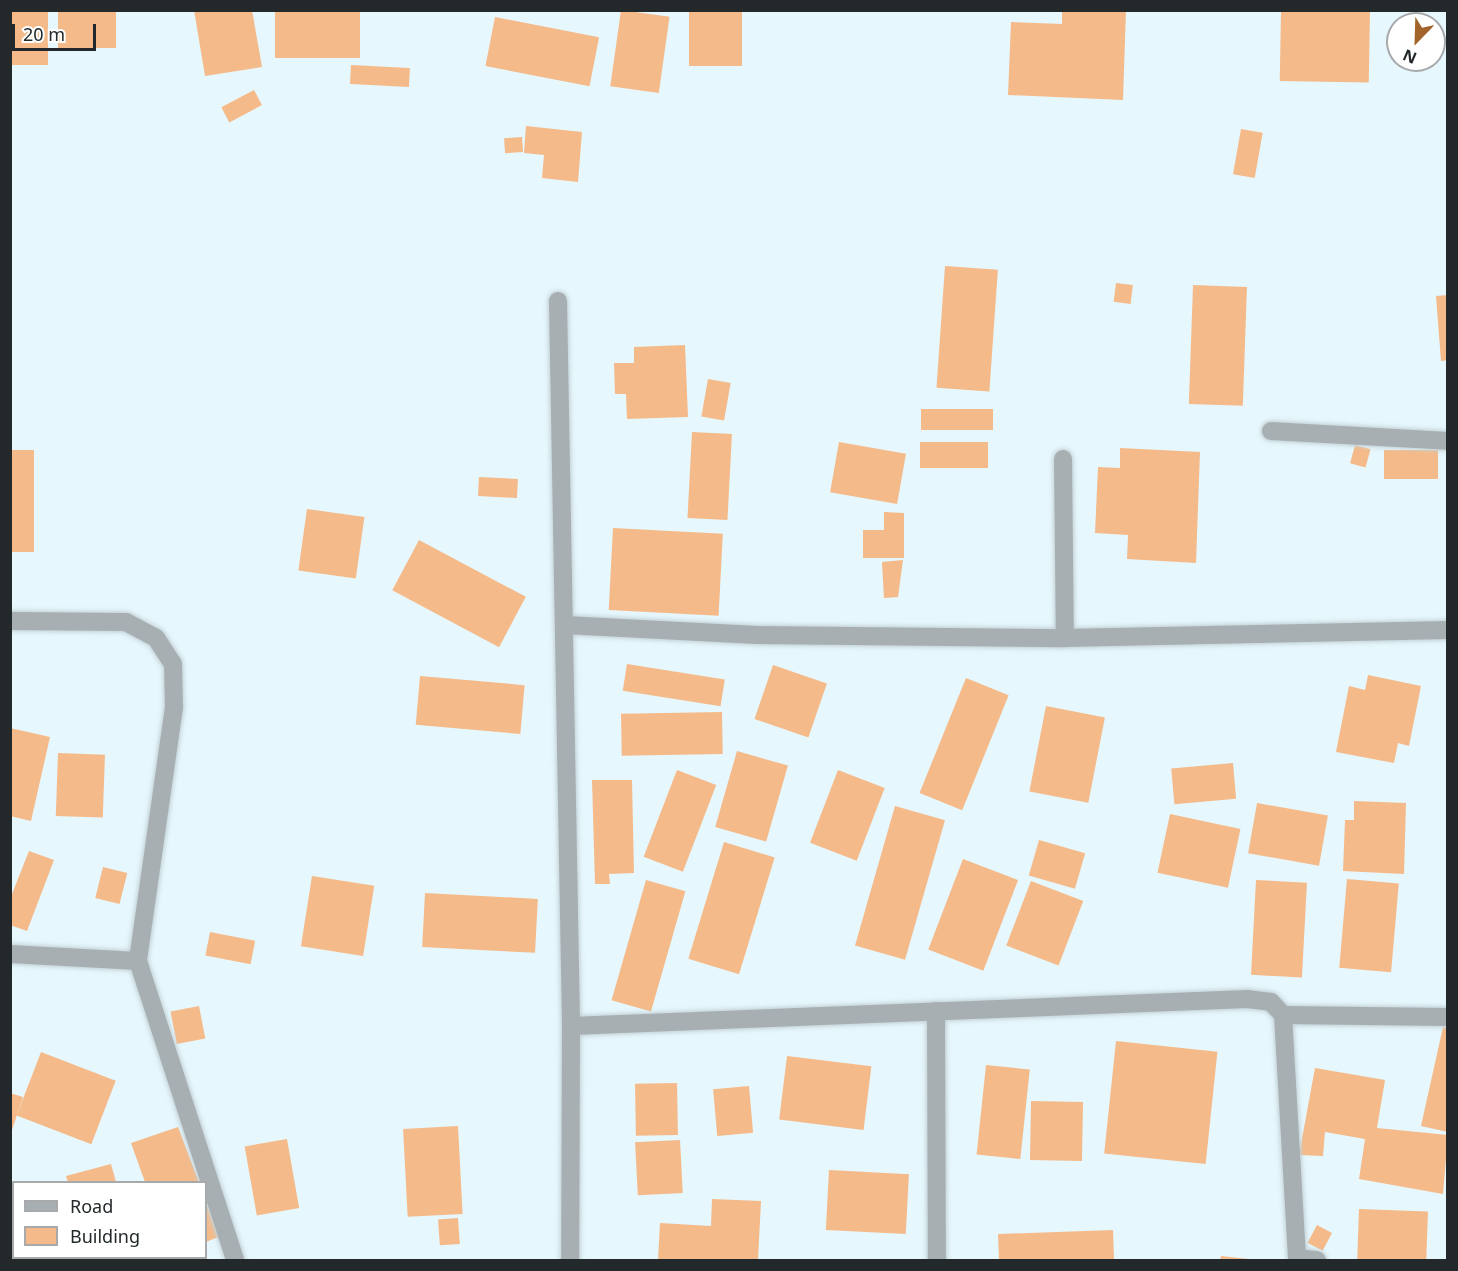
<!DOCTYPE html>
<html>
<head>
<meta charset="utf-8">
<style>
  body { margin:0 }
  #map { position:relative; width:1458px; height:1271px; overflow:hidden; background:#e6f7fd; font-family:"Noto Sans",sans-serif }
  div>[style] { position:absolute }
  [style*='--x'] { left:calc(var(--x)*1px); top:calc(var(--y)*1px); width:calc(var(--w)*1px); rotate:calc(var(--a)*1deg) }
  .building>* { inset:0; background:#f5ba89; transform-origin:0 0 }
  .roads { filter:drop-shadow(0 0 2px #c3d2d7) drop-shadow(0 0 2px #c3d2d7) }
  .minor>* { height:18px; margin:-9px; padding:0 9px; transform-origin:9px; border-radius:9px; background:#a8afb2 }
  span { translate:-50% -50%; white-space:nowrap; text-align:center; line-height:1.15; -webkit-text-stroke:5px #fff; paint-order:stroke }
  .frame { position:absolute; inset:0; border:12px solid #23292b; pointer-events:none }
  .legend { position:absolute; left:12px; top:1181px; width:195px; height:78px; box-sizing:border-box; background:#fff; border:2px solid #a7a9aa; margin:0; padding:8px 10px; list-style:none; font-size:18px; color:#23292b }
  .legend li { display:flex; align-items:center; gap:12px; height:30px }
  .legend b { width:30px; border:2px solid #a7a9aa }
  .north { position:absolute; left:1386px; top:12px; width:60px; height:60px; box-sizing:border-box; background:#fff; border:2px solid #a7a9aa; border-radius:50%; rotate:203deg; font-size:16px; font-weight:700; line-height:24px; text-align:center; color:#23292b }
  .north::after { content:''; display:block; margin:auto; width:21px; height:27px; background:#a2642a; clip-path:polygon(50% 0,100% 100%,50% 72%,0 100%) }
  .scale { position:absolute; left:12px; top:24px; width:84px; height:27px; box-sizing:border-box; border:3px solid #23292b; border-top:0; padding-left:8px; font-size:18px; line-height:21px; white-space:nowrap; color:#23292b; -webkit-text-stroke:4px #fff; paint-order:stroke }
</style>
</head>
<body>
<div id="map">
  <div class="building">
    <i style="left:10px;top:10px;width:38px;height:55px"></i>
    <i style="left:58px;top:10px;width:58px;height:38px"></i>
    <i style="clip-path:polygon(194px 10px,252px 10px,262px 67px,205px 76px)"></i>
    <i style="left:275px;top:10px;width:85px;height:48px"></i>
    <i style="left:621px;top:10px;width:49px;height:77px;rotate:8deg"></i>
    <i style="left:689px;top:10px;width:53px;height:56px"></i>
    <i style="clip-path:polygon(1062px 10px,1126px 10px,1123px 100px,1008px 95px,1011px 22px,1062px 24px)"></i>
    <i style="left:1281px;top:10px;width:89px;height:71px;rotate:1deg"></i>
    <i style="left:495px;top:17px;width:106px;height:50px;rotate:11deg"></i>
    <i style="left:351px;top:65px;width:59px;height:19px;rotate:3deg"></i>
    <i style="left:254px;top:90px;width:17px;height:37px;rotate:62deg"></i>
    <i style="clip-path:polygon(526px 126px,582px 132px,578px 182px,542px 178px,544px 155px,524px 153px)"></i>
    <i style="left:1241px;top:129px;width:22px;height:46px;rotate:10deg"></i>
    <i style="left:522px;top:137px;width:15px;height:18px;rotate:86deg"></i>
    <i style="left:945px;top:266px;width:53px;height:122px;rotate:4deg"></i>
    <i style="left:1116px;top:283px;width:17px;height:19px;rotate:7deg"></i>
    <i style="left:1193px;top:285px;width:54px;height:119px;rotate:2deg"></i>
    <i style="clip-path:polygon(1448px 295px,1448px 360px,1441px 361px,1436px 296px)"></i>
    <i style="clip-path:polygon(685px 345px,688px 417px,627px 419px,626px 394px,615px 394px,614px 363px,634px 363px,634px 347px)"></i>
    <i style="left:708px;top:379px;width:23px;height:38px;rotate:10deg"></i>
    <i style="left:993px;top:409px;width:21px;height:72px;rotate:90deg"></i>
    <i style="left:692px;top:432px;width:40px;height:86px;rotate:3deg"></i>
    <i style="left:839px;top:442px;width:68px;height:51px;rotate:10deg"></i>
    <i style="left:920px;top:442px;width:68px;height:26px"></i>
    <i style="left:1355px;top:445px;width:16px;height:19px;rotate:15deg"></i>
    <i style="clip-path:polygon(1120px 448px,1200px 452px,1196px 563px,1127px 559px,1128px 535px,1095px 533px,1098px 467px,1120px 468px)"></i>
    <i style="left:10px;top:450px;width:24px;height:102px"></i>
    <i style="left:1384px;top:450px;width:54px;height:29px"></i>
    <i style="left:479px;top:477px;width:39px;height:19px;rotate:3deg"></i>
    <i style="left:307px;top:509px;width:58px;height:62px;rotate:8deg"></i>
    <i style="clip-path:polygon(884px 512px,904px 513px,904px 558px,863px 558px,863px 530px,884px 530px)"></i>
    <i style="left:613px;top:528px;width:110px;height:82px;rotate:3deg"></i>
    <i style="left:419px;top:540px;width:121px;height:57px;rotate:28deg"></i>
    <i style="clip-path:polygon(903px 560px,898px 597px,884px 598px,882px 562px)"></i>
    <i style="left:627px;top:664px;width:99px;height:27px;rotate:9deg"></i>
    <i style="left:773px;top:665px;width:57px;height:57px;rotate:19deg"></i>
    <i style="clip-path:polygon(1368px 675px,1421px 686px,1409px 746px,1398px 743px,1394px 763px,1336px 752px,1349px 686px,1365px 690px)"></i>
    <i style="left:420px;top:676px;width:105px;height:49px;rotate:5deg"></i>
    <i style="left:966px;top:678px;width:46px;height:124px;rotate:22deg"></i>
    <i style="left:1046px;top:706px;width:60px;height:87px;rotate:11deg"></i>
    <i style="left:722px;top:712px;width:42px;height:101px;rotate:89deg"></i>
    <i style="clip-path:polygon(10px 728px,50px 737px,31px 821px,10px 816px)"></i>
    <i style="left:737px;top:751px;width:53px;height:79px;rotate:16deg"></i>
    <i style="left:58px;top:753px;width:47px;height:63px;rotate:2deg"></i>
    <i style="left:1233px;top:763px;width:36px;height:62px;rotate:85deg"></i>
    <i style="left:677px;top:770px;width:42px;height:93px;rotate:21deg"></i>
    <i style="left:838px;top:770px;width:50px;height:78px;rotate:21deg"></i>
    <i style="clip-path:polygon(592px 780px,632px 780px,634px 873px,609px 874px,610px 884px,595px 884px)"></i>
    <i style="clip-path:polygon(1354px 801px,1406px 803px,1404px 874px,1343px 871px,1345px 820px,1354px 820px)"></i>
    <i style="left:1257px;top:803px;width:72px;height:51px;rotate:10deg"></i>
    <i style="left:895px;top:806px;width:52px;height:145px;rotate:16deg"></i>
    <i style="left:1170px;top:814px;width:72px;height:60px;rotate:12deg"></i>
    <i style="left:1039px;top:840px;width:48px;height:37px;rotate:16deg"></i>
    <i style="left:724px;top:842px;width:53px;height:122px;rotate:17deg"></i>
    <i style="clip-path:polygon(29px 851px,54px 860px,27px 931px,10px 925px,10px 899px)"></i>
    <i style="left:963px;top:859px;width:59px;height:97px;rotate:21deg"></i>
    <i style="left:103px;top:867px;width:25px;height:32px;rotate:14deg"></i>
    <i style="left:312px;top:876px;width:63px;height:71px;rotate:9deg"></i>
    <i style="left:1347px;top:879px;width:52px;height:89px;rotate:5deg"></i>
    <i style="left:646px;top:880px;width:41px;height:125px;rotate:16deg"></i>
    <i style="left:1256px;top:880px;width:51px;height:95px;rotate:3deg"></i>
    <i style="left:1031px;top:881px;width:56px;height:69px;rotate:21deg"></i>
    <i style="left:425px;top:893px;width:113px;height:54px;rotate:3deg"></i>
    <i style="left:210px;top:932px;width:46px;height:24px;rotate:11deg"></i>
    <i style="left:199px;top:1006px;width:33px;height:29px;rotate:79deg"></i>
    <i style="clip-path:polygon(1443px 1027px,1448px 1028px,1448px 1132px,1421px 1126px)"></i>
    <i style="left:1116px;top:1041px;width:102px;height:113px;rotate:6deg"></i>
    <i style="left:41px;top:1052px;width:80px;height:68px;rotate:21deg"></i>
    <i style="left:787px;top:1056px;width:85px;height:64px;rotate:7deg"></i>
    <i style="left:986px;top:1065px;width:44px;height:90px;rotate:6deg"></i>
    <i style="clip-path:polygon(1315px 1068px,1385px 1080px,1377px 1128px,1448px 1135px,1443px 1194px,1359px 1179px,1365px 1139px,1325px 1132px,1323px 1156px,1299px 1155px)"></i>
    <i style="left:677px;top:1083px;width:52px;height:42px;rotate:89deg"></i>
    <i style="left:749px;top:1086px;width:47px;height:36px;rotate:85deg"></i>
    <i style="clip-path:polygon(10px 1093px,23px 1097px,11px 1133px,10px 1133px)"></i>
    <i style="left:1031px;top:1101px;width:52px;height:59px;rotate:1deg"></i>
    <i style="left:458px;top:1126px;width:88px;height:55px;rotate:87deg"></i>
    <i style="clip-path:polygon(178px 1127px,199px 1182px,145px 1182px,131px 1143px)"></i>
    <i style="left:287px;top:1139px;width:70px;height:43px;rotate:80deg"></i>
    <i style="left:680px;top:1140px;width:53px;height:45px;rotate:87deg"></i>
    <i style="clip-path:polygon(111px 1164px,116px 1182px,68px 1182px,66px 1176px)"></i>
    <i style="left:829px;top:1170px;width:80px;height:60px;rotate:3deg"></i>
    <i style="clip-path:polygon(712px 1199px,761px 1201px,758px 1260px,658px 1260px,660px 1223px,711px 1226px)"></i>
    <i style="clip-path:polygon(206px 1202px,218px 1237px,206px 1242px)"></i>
    <i style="left:1359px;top:1209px;width:69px;height:50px;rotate:2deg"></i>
    <i style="left:458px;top:1218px;width:26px;height:20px;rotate:86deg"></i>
    <i style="left:1317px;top:1225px;width:17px;height:20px;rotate:28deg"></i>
    <i style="left:1113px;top:1230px;width:30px;height:115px;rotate:88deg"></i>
    <i style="clip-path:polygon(1221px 1256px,1249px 1259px,1249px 1260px,1220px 1260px)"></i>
  </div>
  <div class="roads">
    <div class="minor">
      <i style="--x:558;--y:301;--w:725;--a:88.97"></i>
      <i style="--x:571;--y:1026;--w:234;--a:90.2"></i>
      <i style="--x:1271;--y:431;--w:177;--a:3.2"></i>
      <i style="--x:1063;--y:459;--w:179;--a:89.4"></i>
      <i style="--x:10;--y:621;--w:116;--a:0.5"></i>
      <i style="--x:126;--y:622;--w:34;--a:28"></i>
      <i style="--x:156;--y:638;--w:31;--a:57"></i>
      <i style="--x:173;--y:664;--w:43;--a:88.7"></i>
      <i style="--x:174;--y:707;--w:257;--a:98.1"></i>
      <i style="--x:138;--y:961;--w:314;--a:72"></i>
      <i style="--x:565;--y:625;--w:192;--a:3"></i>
      <i style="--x:757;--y:635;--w:308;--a:0.6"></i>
      <i style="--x:1065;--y:638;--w:383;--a:-1.2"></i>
      <i style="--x:10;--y:954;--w:128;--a:3.1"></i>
      <i style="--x:936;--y:1011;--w:249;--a:89.8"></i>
      <i style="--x:1283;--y:1015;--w:165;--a:0.7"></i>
      <i style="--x:571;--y:1026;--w:677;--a:-2.29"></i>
      <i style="--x:1247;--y:999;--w:24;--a:7"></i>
      <i style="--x:1271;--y:1002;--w:18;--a:47"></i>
      <i style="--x:1283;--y:1015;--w:245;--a:86.7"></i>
      <i style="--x:1297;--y:1258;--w:20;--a:6"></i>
    </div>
  </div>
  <div class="frame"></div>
  <ul class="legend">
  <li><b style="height:8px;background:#a8afb2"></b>Road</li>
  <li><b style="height:16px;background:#f5ba89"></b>Building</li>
  </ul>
  <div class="north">N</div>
  <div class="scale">20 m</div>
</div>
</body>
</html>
